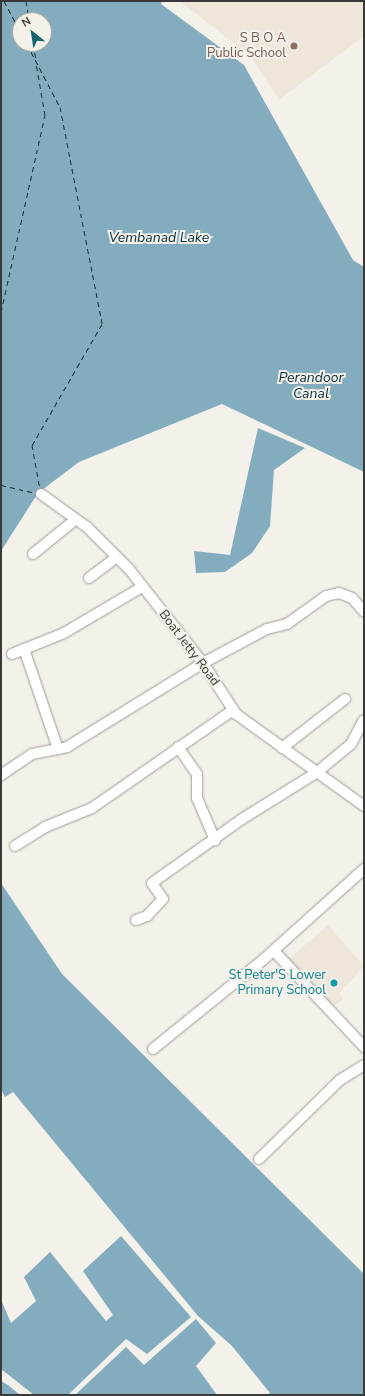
<!DOCTYPE html>
<html>
<head>
<meta charset="utf-8">
<style>
  body { margin:0 }
  #map { position:relative; width:365px; height:1396px; overflow:hidden; background:#f4f1eb; font-family:"Nunito Sans",sans-serif }
  div>[style] { position:absolute }
  [style*='--x'] { left:calc(var(--x)*1px); top:calc(var(--y)*1px); width:calc(var(--w)*1px); rotate:calc(var(--a)*1deg) }
  .built>* { inset:0; background:#ede6d9 }
  .water>* { inset:0; background:#83adbe }
  .ferry>* { height:1px; margin-top:-0.5px; transform-origin:0; background:repeating-linear-gradient(90deg,#072f3d 0 5px,transparent 0 9px) }
  .roads { filter:drop-shadow(0 0 1px #9d9a94) drop-shadow(0 0 1px #9d9a94) }
  .minor>* { height:10px; margin:-5px; padding:0 5px; transform-origin:5px; border-radius:5px; background:#fff }
  .dots>* { width:11px; height:11px; translate:-50% -50%; box-sizing:border-box; border:2px solid #f4f1eb; border-radius:50% }
  span { translate:-50% -50%; white-space:nowrap; text-align:center; line-height:1.15; -webkit-text-stroke:4px #f4f1eb; paint-order:stroke }
  .education-label { font-size:13px; color:#785e54 }
  .right { translate:-100% -50%; text-align:right }
  .street-label { font-size:13px; color:#3c3a38 }
  .culture-label { font-size:13px; color:#0d838f }
  .water-label { font-size:14px; color:#072f3d; font-style:italic }
  .frame { position:absolute; inset:0; border:2px solid #3c3a38; pointer-events:none }
  .north { position:absolute; left:12px; top:12px; width:40px; height:40px; box-sizing:border-box; background:#f4f1eb; border:1px solid #aaa8a3; border-radius:50%; rotate:330deg; font-size:11px; font-weight:700; line-height:16px; text-align:center; color:#3c3a38 }
  .north::after { content:''; display:block; margin:auto; width:14px; height:18px; background:#14636a; clip-path:polygon(50% 0,100% 100%,50% 72%,0 100%) }
</style>
</head>
<body>
<div id="map">
  <div class="built">
    <i style="clip-path:polygon(180px 1px,364px 1px,364px 36px,279px 100px,251px 57px)"></i>
    <i style="clip-path:polygon(328px 925px,364px 966px,339px 994px,343px 999px,329px 1010px,284px 963px)"></i>
  </div>
  <div class="water">
    <i style="clip-path:polygon(evenodd,1px 1px,162px 1px,161px 4px,244px 65px,353px 260px,364px 267px,364px 472px,222px 404px,79px 462px,38px 493px,1px 551px,1px 1px,20px 20px,44px 20px,44px 44px,20px 44px,20px 20px)"></i>
    <i style="clip-path:polygon(258px 428px,305px 448px,274px 470px,270px 526px,252px 553px,225px 572px,196px 573px,194px 551px,230px 555px)"></i>
    <i style="clip-path:polygon(1px 883px,62px 974px,364px 1274px,364px 1395px,267px 1395px,270px 1393px,232px 1346px,198px 1316px,13px 1092px,5px 1097px,1px 1089px)"></i>
    <i style="clip-path:polygon(121px 1236px,191px 1317px,147px 1354px,126px 1339px,68px 1395px,34px 1395px,1px 1369px,1px 1300px,11px 1323px,36px 1301px,24px 1277px,50px 1252px,106px 1321px,113px 1315px,83px 1271px)"></i>
    <i style="clip-path:polygon(196px 1319px,216px 1343px,196px 1366px,217px 1395px,75px 1395px,126px 1347px,144px 1365px)"></i>
    <i style="clip-path:polygon(1px 1381px,8px 1385px,20px 1395px,1px 1395px)"></i>
  </div>
  <div class="ferry">
    <i style="--x:4;--y:1;--w:34;--a:62"></i>
    <i style="--x:26;--y:1;--w:19;--a:81"></i>
    <i style="--x:27;--y:44;--w:71;--a:62.4"></i>
    <i style="--x:60;--y:107;--w:221;--a:79"></i>
    <i style="--x:102;--y:324;--w:140;--a:120"></i>
    <i style="--x:32;--y:445;--w:46;--a:79.9"></i>
    <i style="--x:33;--y:44;--w:15;--a:79"></i>
    <i style="--x:1;--y:312;--w:202;--a:-77.4"></i>
    <i style="--x:45;--y:115;--w:53;--a:-99.8"></i>
    <i style="--x:1;--y:485;--w:37;--a:13"></i>
  </div>
  <div class="roads">
    <div class="minor">
      <i style="--x:41;--y:494;--w:57;--a:35.7"></i>
      <i style="--x:87;--y:527;--w:59;--a:45"></i>
      <i style="--x:129;--y:569;--w:120;--a:51.8"></i>
      <i style="--x:203;--y:663;--w:61;--a:57.1"></i>
      <i style="--x:236;--y:714;--w:158;--a:35.7"></i>
      <i style="--x:33;--y:554;--w:55;--a:-39.1"></i>
      <i style="--x:89;--y:578;--w:35;--a:-37"></i>
      <i style="--x:24;--y:649;--w:106;--a:71.2"></i>
      <i style="--x:12;--y:654;--w:56;--a:-22"></i>
      <i style="--x:64;--y:633;--w:91;--a:-30.5"></i>
      <i style="--x:178;--y:747;--w:33;--a:55"></i>
      <i style="--x:197;--y:774;--w:24;--a:90"></i>
      <i style="--x:197;--y:798;--w:46;--a:66.8"></i>
      <i style="--x:282;--y:748;--w:80;--a:-37.9"></i>
      <i style="--x:1;--y:775;--w:37;--a:-34"></i>
      <i style="--x:32;--y:754;--w:36;--a:-11"></i>
      <i style="--x:67;--y:747;--w:160;--a:-31.7"></i>
      <i style="--x:203;--y:663;--w:72;--a:-28"></i>
      <i style="--x:267;--y:629;--w:21;--a:-14"></i>
      <i style="--x:287;--y:624;--w:48;--a:-35.7"></i>
      <i style="--x:326;--y:596;--w:13;--a:-13"></i>
      <i style="--x:339;--y:593;--w:14;--a:21"></i>
      <i style="--x:352;--y:598;--w:18;--a:49"></i>
      <i style="--x:15;--y:846;--w:36;--a:-32"></i>
      <i style="--x:45;--y:827;--w:51;--a:-22"></i>
      <i style="--x:92;--y:808;--w:172;--a:-34.8"></i>
      <i style="--x:136;--y:920;--w:12;--a:-20"></i>
      <i style="--x:147;--y:916;--w:23;--a:-47"></i>
      <i style="--x:163;--y:899;--w:19;--a:-125"></i>
      <i style="--x:152;--y:883;--w:110;--a:-35.4"></i>
      <i style="--x:242;--y:819;--w:87;--a:-31.9"></i>
      <i style="--x:316;--y:773;--w:45;--a:-39.6"></i>
      <i style="--x:351;--y:744;--w:27;--a:-62"></i>
      <i style="--x:274;--y:951;--w:132;--a:46.8"></i>
      <i style="--x:153;--y:1049;--w:143;--a:-39"></i>
      <i style="--x:264;--y:959;--w:135;--a:-42"></i>
      <i style="--x:259;--y:1159;--w:113;--a:-44.3"></i>
      <i style="--x:340;--y:1080;--w:28;--a:-32"></i>
    </div>
  </div>
  <div class="dots">
    <i style="left:294px;top:46px;background:#8d6e63"></i>
    <i style="left:334px;top:983px;background:#0f9aa8"></i>
  </div>
  <div class="education-label">
    <span class="right" style="left:286px;top:46px">S B O A<br>Public School</span>
  </div>
  <div class="street-label">
    <span style="left:189px;top:648px;rotate:53deg">Boat Jetty Road</span>
  </div>
  <div class="culture-label">
    <span class="right" style="left:326px;top:983px">St Peter'S Lower<br>Primary School</span>
  </div>
  <div class="water-label">
    <span style="left:159px;top:238px">Vembanad Lake</span>
    <span style="left:311px;top:386px">Perandoor<br>Canal</span>
  </div>
  <div class="frame"></div>
  <div class="north">N</div>
</div>
</body>
</html>
